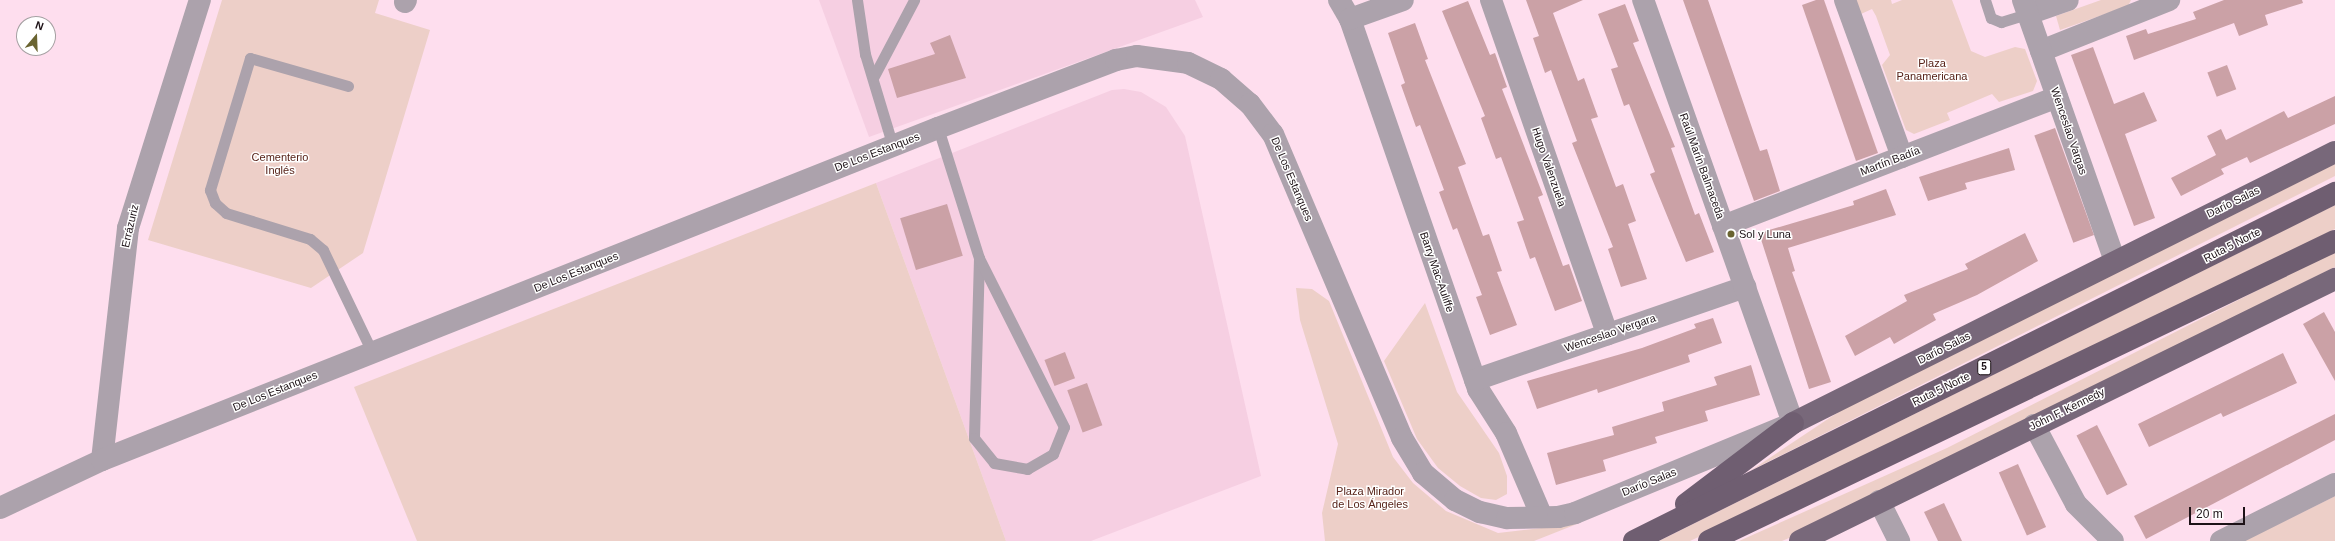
<!DOCTYPE html>
<html>
<head>
<meta charset="utf-8">
<style>
  body { margin:0 }
  #map { position:relative; width:2335px; height:541px; overflow:hidden; background:#fedeee; font-family:Arial,sans-serif }
  div>[style] { position:absolute }
  [style*='--x'] { left:calc(var(--x)*1px); top:calc(var(--y)*1px); width:calc(var(--w)*1px); rotate:calc(var(--a)*1deg) }
  .built>* { inset:0; background:#f6cfe2 }
  .green>* { inset:0; background:#edcfc8 }
  .building>* { inset:0; background:#cba1a6; transform-origin:0 0 }
  .service>* { height:11px; margin:-5.5px; padding:0 5.5px; transform-origin:5.5px; border-radius:5.5px; background:#aca2ac }
  .minor>* { height:22px; margin:-11px; padding:0 11px; transform-origin:11px; border-radius:11px; background:#aca2ac }
  .tertiary>* { height:22px; margin:-11px; padding:0 11px; transform-origin:11px; border-radius:11px; background:#aca2ac }
  .primary>* { height:22px; margin:-11px; padding:0 11px; transform-origin:11px; border-radius:11px; background:#78687a }
  .trunk>* { height:22px; margin:-11px; padding:0 11px; transform-origin:11px; border-radius:11px; background:#6f5e71 }
  .dots>* { width:11px; height:11px; translate:-50% -50%; box-sizing:border-box; border:2px solid #fff; border-radius:50% }
  span { translate:-50% -50%; white-space:nowrap; text-align:center; line-height:1.15; -webkit-text-stroke:3px #fff; paint-order:stroke }
  .shield-label span { padding:1px 3px; background:#fff; border:1px solid; border-radius:3px; -webkit-text-stroke-width:0 }
  .shield-label { font-size:10px; color:#1d1217; font-weight:700 }
  .park-label { font-size:11px; color:#572319 }
  .street-label { font-size:11px; color:#1d1217 }
  .poi-label { font-size:11px; color:#1d1217 }
  .left { translate:0 -50%; text-align:left }
  .north { position:absolute; left:16px; top:16px; width:40px; height:40px; box-sizing:border-box; background:#fff; border:1px solid #a5a0a2; border-radius:50%; rotate:19deg; font-size:11px; font-weight:700; line-height:16px; text-align:center; color:#1d1217 }
  .north::after { content:''; display:block; margin:auto; width:14px; height:18px; background:#6a6431; clip-path:polygon(50% 0,100% 100%,50% 72%,0 100%) }
  .scale { position:absolute; left:2189px; top:507px; width:56px; height:18px; box-sizing:border-box; border:2px solid #1d1217; border-top:0; padding-left:5px; font-size:12px; line-height:14px; white-space:nowrap; color:#1d1217; -webkit-text-stroke:3px #fff; paint-order:stroke }
</style>
</head>
<body>
<div id="map">
  <div class="built">
    <i style="clip-path:polygon(819px 0,1195px 0,1203px 17px,869px 137px)"></i>
    <i style="clip-path:polygon(1124px 89px,1141px 92px,1166px 107px,1185px 136px,1261px 476px,1091px 541px,1006px 541px,876px 183px,1112px 90px)"></i>
  </div>
  <div class="green">
    <i style="clip-path:polygon(222px 0,379px 0,375px 13px,430px 30px,363px 253px,311px 288px,148px 240px)"></i>
    <i style="clip-path:polygon(1855px 0,1891px 0,1892px 4px,1902px 0,1952px 0,1971px 51px,1985px 57px,2015px 47px,2025px 49px,2037px 81px,2033px 91px,1999px 102px,1992px 94px,1947px 113px,1950px 120px,1914px 134px,1906px 130px,1882px 65px,1890px 55px,1876px 16px,1872px 9px,1861px 14px)"></i>
    <i style="clip-path:polygon(2101px 0,2131px 0,2128px 6px,2060px 30px,2056px 16px)"></i>
    <i style="clip-path:polygon(2335px 160px,2335px 176px,1750px 471px,1852px 403px)"></i>
    <i style="clip-path:polygon(876px 183px,1006px 541px,417px 541px,354px 387px)"></i>
    <i style="clip-path:polygon(2335px 205px,2335px 229px,2141px 326px,1690px 541px,1659px 541px)"></i>
    <i style="clip-path:polygon(2335px 251px,2335px 267px,1824px 523px,1782px 541px,1739px 541px,1947px 448px)"></i>
    <i style="clip-path:polygon(1296px 288px,1312px 289px,1329px 301px,1393px 457px,1413px 483px,1446px 511px,1498px 533px,1577px 524px,1534px 541px,1325px 541px,1322px 513px,1338px 444px,1300px 320px)"></i>
    <i style="clip-path:polygon(1425px 303px,1457px 392px,1499px 453px,1507px 476px,1507px 494px,1496px 500px,1481px 498px,1460px 486px,1438px 468px,1417px 439px,1384px 361px)"></i>
    <i style="clip-path:polygon(2335px 496px,2335px 541px,2244px 541px,2307px 510px)"></i>
  </div>
  <div class="building">
    <i style="clip-path:polygon(1526px 0,1583px 0,1553px 13px,1578px 81px,1584px 78px,1598px 117px,1591px 119px,1616px 187px,1623px 184px,1636px 221px,1628px 224px,1647px 279px,1621px 287px,1608px 249px,1613px 247px,1572px 143px,1577px 141px,1551px 70px,1545px 73px,1533px 38px,1539px 36px)"></i>
    <i style="clip-path:polygon(1683px 0,1708px 0,1760px 151px,1767px 149px,1780px 191px,1754px 201px)"></i>
    <i style="clip-path:polygon(1816px 0,1824px 0,1878px 153px,1856px 161px,1802px 5px)"></i>
    <i style="clip-path:polygon(2224px 0,2302px 0,2303px 3px,2265px 15px,2268px 25px,2239px 36px,2234px 23px,2134px 60px,2126px 36px,2146px 29px,2148px 34px,2196px 19px,2193px 12px)"></i>
    <i style="clip-path:polygon(1468px 1px,1490px 55px,1495px 53px,1507px 87px,1502px 89px,1543px 195px,1538px 197px,1563px 266px,1569px 264px,1582px 301px,1555px 311px,1535px 257px,1530px 259px,1517px 222px,1524px 220px,1501px 157px,1496px 159px,1481px 118px,1485px 116px,1442px 11px)"></i>
    <i style="clip-path:polygon(1625px 4px,1639px 41px,1633px 43px,1675px 147px,1671px 148px,1695px 215px,1699px 213px,1714px 252px,1686px 262px,1650px 174px,1655px 172px,1629px 104px,1624px 106px,1611px 69px,1618px 67px,1598px 14px)"></i>
    <i style="clip-path:polygon(1415px 23px,1428px 59px,1425px 60px,1466px 164px,1458px 167px,1483px 236px,1489px 234px,1502px 271px,1497px 272px,1517px 325px,1490px 335px,1476px 297px,1482px 295px,1457px 228px,1453px 230px,1439px 192px,1444px 190px,1420px 125px,1416px 127px,1401px 85px,1405px 83px,1388px 33px)"></i>
    <i style="clip-path:polygon(950px 35px,966px 78px,897px 98px,888px 69px,935px 54px,930px 43px)"></i>
    <i style="clip-path:polygon(2093px 47px,2114px 104px,2144px 92px,2157px 121px,2125px 134px,2155px 218px,2134px 226px,2071px 55px)"></i>
    <i style="left:2227px;top:65px;width:26px;height:21px;rotate:69deg"></i>
    <i style="clip-path:polygon(2335px 96px,2335px 124px,2250px 163px,2247px 157px,2221px 169px,2224px 174px,2181px 196px,2171px 178px,2216px 155px,2207px 136px,2221px 129px,2226px 140px,2284px 111px,2288px 118px)"></i>
    <i style="left:2055px;top:128px;width:114px;height:22px;rotate:70deg"></i>
    <i style="clip-path:polygon(2009px 148px,2015px 170px,1965px 183px,1967px 189px,1928px 201px,1919px 177px)"></i>
    <i style="clip-path:polygon(1886px 189px,1896px 215px,1788px 248px,1795px 271px,1792px 272px,1831px 382px,1809px 389px,1759px 233px,1854px 205px,1853px 201px)"></i>
    <i style="left:947px;top:204px;width:54px;height:49px;rotate:73deg"></i>
    <i style="clip-path:polygon(2025px 233px,2038px 261px,1977px 295px,1933px 314px,1936px 320px,1894px 344px,1890px 337px,1855px 356px,1845px 336px,1907px 301px,1904px 295px,1968px 269px,1965px 264px)"></i>
    <i style="clip-path:polygon(2324px 312px,2335px 332px,2335px 381px,2303px 324px)"></i>
    <i style="clip-path:polygon(1713px 318px,1722px 343px,1688px 355px,1690px 362px,1598px 393px,1597px 389px,1537px 409px,1527px 381px,1642px 348px,1696px 328px,1694px 324px)"></i>
    <i style="left:1065px;top:352px;width:28px;height:22px;rotate:69deg"></i>
    <i style="clip-path:polygon(2283px 353px,2297px 383px,2223px 417px,2221px 413px,2149px 447px,2138px 424px)"></i>
    <i style="clip-path:polygon(1751px 365px,1760px 395px,1705px 411px,1708px 421px,1655px 437px,1657px 443px,1603px 460px,1606px 471px,1556px 485px,1547px 453px,1614px 435px,1612px 427px,1664px 411px,1662px 402px,1717px 385px,1714px 377px)"></i>
    <i style="left:1087px;top:383px;width:45px;height:21px;rotate:70deg"></i>
    <i style="clip-path:polygon(2335px 414px,2335px 440px,2146px 539px,2134px 516px)"></i>
    <i style="left:2097px;top:425px;width:67px;height:23px;rotate:63deg"></i>
    <i style="left:2018px;top:464px;width:69px;height:21px;rotate:66deg"></i>
    <i style="clip-path:polygon(1944px 503px,1962px 541px,1938px 541px,1924px 512px)"></i>
  </div>
  <div class="service">
    <i style="--x:857;--y:0;--w:55;--a:81.6"></i>
    <i style="--x:865;--y:54;--w:97;--a:73.2"></i>
    <i style="--x:1985;--y:0;--w:19;--a:72"></i>
    <i style="--x:1991;--y:18;--w:11;--a:22"></i>
    <i style="--x:2001;--y:22;--w:28;--a:-17"></i>
    <i style="--x:874;--y:76;--w:86;--a:-62.2"></i>
    <i style="--x:348;--y:86;--w:102;--a:-164.1"></i>
    <i style="--x:250;--y:58;--w:138;--a:106.9"></i>
    <i style="--x:210;--y:190;--w:14;--a:69"></i>
    <i style="--x:215;--y:203;--w:15;--a:42"></i>
    <i style="--x:226;--y:213;--w:88;--a:17.2"></i>
    <i style="--x:310;--y:239;--w:17;--a:40"></i>
    <i style="--x:323;--y:250;--w:113;--a:64.3"></i>
    <i style="--x:938;--y:128;--w:136;--a:72.5"></i>
    <i style="--x:979;--y:258;--w:180;--a:91.6"></i>
    <i style="--x:974;--y:438;--w:32;--a:51"></i>
    <i style="--x:994;--y:463;--w:34;--a:10"></i>
    <i style="--x:1027;--y:469;--w:30;--a:-30"></i>
    <i style="--x:1053;--y:454;--w:29;--a:-68"></i>
    <i style="--x:1064;--y:427;--w:189;--a:-116.7"></i>
  </div>
  <div class="minor">
    <i style="--x:1339;--y:0;--w:22;--a:60"></i>
    <i style="--x:1350;--y:19;--w:392;--a:70.9"></i>
    <i style="--x:1478;--y:389;--w:52;--a:57.5"></i>
    <i style="--x:1506;--y:433;--w:91;--a:66.8"></i>
    <i style="--x:1491;--y:0;--w:354;--a:70.8"></i>
    <i style="--x:1845;--y:0;--w:167;--a:70"></i>
    <i style="--x:405;--y:2;--w:2;--a:-63"></i>
    <i style="--x:2028;--y:14;--w:42;--a:-19.3"></i>
    <i style="--x:1350;--y:19;--w:56;--a:-19.7"></i>
    <i style="--x:2041;--y:51;--w:138;--a:-21.7"></i>
    <i style="--x:1723;--y:226;--w:358;--a:-21.1"></i>
    <i style="--x:1475;--y:380;--w:286;--a:-19"></i>
    <i style="--x:2034;--y:425;--w:89;--a:62"></i>
    <i style="--x:2076;--y:504;--w:52;--a:45"></i>
    <i style="--x:102;--y:460;--w:233;--a:-83.6"></i>
    <i style="--x:128;--y:228;--w:239;--a:-72.5"></i>
    <i style="--x:1879;--y:501;--w:45;--a:63.4"></i>
    <i style="--x:0;--y:508;--w:113;--a:-25.2"></i>
    <i style="--x:102;--y:460;--w:900;--a:-21.66"></i>
    <i style="--x:938;--y:128;--w:191;--a:-20.9"></i>
    <i style="--x:1116;--y:60;--w:21;--a:-11"></i>
    <i style="--x:1137;--y:56;--w:51;--a:7.8"></i>
    <i style="--x:1188;--y:63;--w:37;--a:26"></i>
    <i style="--x:1221;--y:79;--w:38;--a:41"></i>
    <i style="--x:1250;--y:104;--w:38;--a:53"></i>
    <i style="--x:1273;--y:134;--w:330;--a:67"></i>
    <i style="--x:1402;--y:438;--w:41;--a:59"></i>
    <i style="--x:1423;--y:473;--w:42;--a:40.2"></i>
    <i style="--x:1455;--y:500;--w:28;--a:26"></i>
    <i style="--x:1480;--y:512;--w:28;--a:13"></i>
    <i style="--x:1507;--y:518;--w:51;--a:-1.1"></i>
    <i style="--x:1558;--y:517;--w:17;--a:-13"></i>
    <i style="--x:1575;--y:513;--w:236;--a:-22.4"></i>
    <i style="--x:1793;--y:423;--w:449;--a:-109.5"></i>
    <i style="--x:2221;--y:541;--w:127;--a:-26.6"></i>
  </div>
  <div class="tertiary">
    <i style="--x:2023;--y:0;--w:277;--a:70.6"></i>
  </div>
  <div class="primary">
    <i style="--x:1793;--y:423;--w:606;--a:-26.57"></i>
    <i style="--x:1800;--y:541;--w:596;--a:-26.09"></i>
  </div>
  <div class="trunk">
    <i style="--x:1686;--y:504;--w:134;--a:-37.1"></i>
    <i style="--x:1634;--y:541;--w:783;--a:-26.4"></i>
    <i style="--x:1709;--y:541;--w:694;--a:-25.61"></i>
  </div>
  <div class="dots">
    <i style="left:1731px;top:234px;background:#6a6431"></i>
  </div>
  <div class="shield-label">
    <span style="left:1984px;top:367px">5</span>
  </div>
  <div class="park-label">
    <span style="left:1932px;top:70px">Plaza<br>Panamericana</span>
    <span style="left:280px;top:164px">Cementerio<br>Inglés</span>
    <span style="left:1370px;top:498px">Plaza Mirador<br>de Los Ángeles</span>
  </div>
  <div class="street-label">
    <span style="left:2069px;top:131px;rotate:71deg">Wenceslao Vargas</span>
    <span style="left:877px;top:152px;rotate:-21deg">De Los Estanques</span>
    <span style="left:1890px;top:161px;rotate:-21deg">Martín Badía</span>
    <span style="left:1702px;top:166px;rotate:70deg">Raúl Marín Balmaceda</span>
    <span style="left:1549px;top:167px;rotate:71deg">Hugo Valenzuela</span>
    <span style="left:1292px;top:179px;rotate:67deg">De Los Estanques</span>
    <span style="left:2233px;top:202px;rotate:-26deg">Darío Salas</span>
    <span style="left:130px;top:226px;rotate:-77deg">Errázuriz</span>
    <span style="left:2232px;top:245px;rotate:-27deg">Ruta 5 Norte</span>
    <span style="left:576px;top:272px;rotate:-22deg">De Los Estanques</span>
    <span style="left:1437px;top:272px;rotate:71deg">Barry Mac-Auliffe</span>
    <span style="left:1610px;top:333px;rotate:-19deg">Wenceslao Vergara</span>
    <span style="left:1944px;top:348px;rotate:-27deg">Darío Salas</span>
    <span style="left:1941px;top:389px;rotate:-26deg">Ruta 5 Norte</span>
    <span style="left:275px;top:391px;rotate:-22deg">De Los Estanques</span>
    <span style="left:2067px;top:409px;rotate:-26deg">John F. Kennedy</span>
    <span style="left:1649px;top:482px;rotate:-22deg">Darío Salas</span>
  </div>
  <div class="poi-label">
    <span class="left" style="left:1739px;top:234px">Sol y Luna</span>
  </div>
  <div class="north">N</div>
  <div class="scale">20 m</div>
</div>
</body>
</html>
